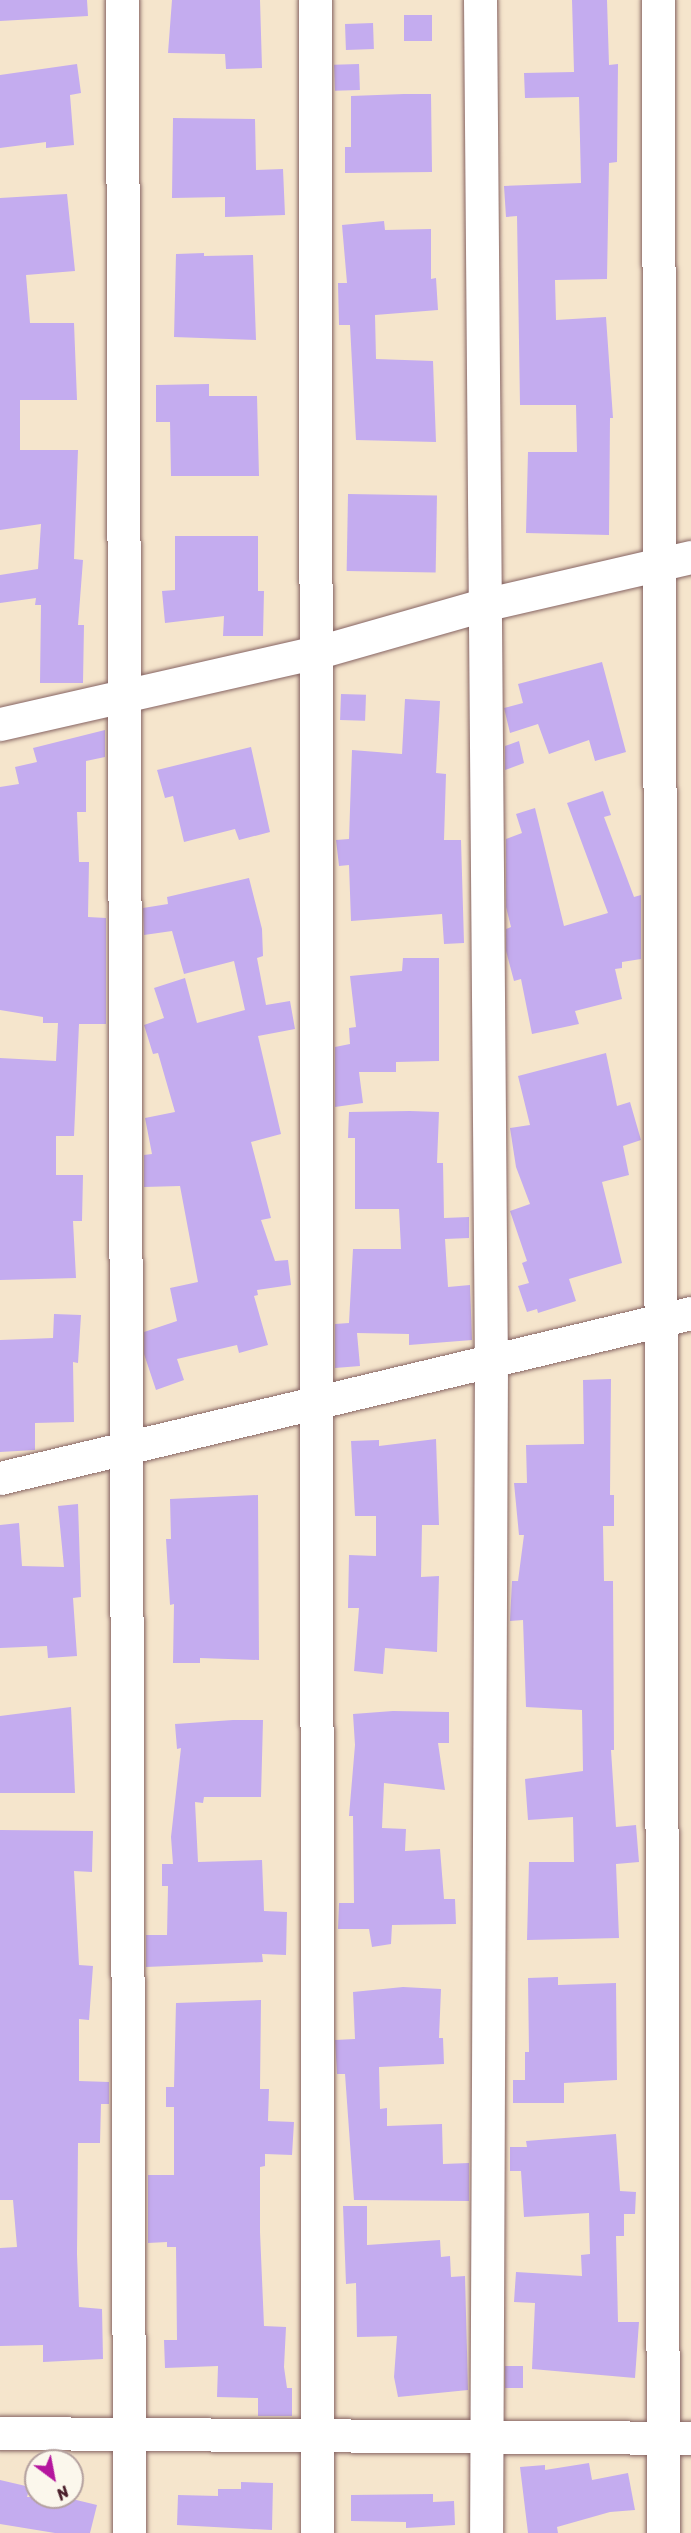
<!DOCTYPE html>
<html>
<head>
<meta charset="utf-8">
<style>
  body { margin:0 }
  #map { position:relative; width:691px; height:2533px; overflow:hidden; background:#f5e5cc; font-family:Sriracha,sans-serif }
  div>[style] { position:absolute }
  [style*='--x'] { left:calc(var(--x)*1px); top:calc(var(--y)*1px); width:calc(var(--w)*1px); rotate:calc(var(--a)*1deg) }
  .building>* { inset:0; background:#c4acef; transform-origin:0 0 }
  .roads { filter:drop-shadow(0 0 2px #866463) drop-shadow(0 0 2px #866463) }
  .minor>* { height:33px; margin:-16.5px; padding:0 16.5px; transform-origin:16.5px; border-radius:16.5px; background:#fff }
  span { translate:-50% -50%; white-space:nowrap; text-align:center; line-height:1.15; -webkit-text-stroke:4.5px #fbf7ec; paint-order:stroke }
  .north { position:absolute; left:24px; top:2449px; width:60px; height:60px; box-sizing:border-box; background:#fbf7ec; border:2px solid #b4a19f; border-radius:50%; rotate:148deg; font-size:16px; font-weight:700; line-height:24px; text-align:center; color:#4a1f2b }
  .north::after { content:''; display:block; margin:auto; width:21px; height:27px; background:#b5179e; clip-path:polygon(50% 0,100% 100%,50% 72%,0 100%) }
</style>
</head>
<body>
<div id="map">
  <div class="building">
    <i style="clip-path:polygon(0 0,87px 0,88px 16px,0 21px)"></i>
    <i style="clip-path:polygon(172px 0,260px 0,262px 68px,226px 69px,225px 54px,168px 53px)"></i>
    <i style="clip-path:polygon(572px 0,607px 0,609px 65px,618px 64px,617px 162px,609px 163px,607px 279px,555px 280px,556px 320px,606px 317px,613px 418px,610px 418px,609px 535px,526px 533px,528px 452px,577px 452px,576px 405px,520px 405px,517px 216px,506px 217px,504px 186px,581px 183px,579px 97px,525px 98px,524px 73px,574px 72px)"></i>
    <i style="left:432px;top:15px;width:26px;height:28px;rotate:90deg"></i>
    <i style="left:373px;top:23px;width:26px;height:28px;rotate:88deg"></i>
    <i style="clip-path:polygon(77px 64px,81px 93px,70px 95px,74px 145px,46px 148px,46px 142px,0 148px,0 75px)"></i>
    <i style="left:359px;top:64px;width:26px;height:25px;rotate:88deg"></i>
    <i style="clip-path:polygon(404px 94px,431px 94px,432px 172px,345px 173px,345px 147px,351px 147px,351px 96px)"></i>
    <i style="clip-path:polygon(173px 118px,255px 119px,256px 170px,283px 169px,285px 215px,225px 217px,225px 197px,172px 198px)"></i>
    <i style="clip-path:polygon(67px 194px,75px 271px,26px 275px,30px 323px,74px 323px,77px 400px,20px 400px,20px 450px,78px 450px,74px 559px,83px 560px,78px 625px,84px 625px,83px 683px,40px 683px,41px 605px,35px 605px,36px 598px,0 603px,0 575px,38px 569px,41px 524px,0 530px,0 198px)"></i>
    <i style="clip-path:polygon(384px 221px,385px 230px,431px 229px,431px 279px,436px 278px,438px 310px,375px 315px,376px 359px,433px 361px,436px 442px,356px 440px,350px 325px,339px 325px,338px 283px,347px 283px,342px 225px)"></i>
    <i style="clip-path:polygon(204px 253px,204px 256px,253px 255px,256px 340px,174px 337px,176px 254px)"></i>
    <i style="clip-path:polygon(209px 384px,209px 396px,257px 396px,259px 476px,171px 476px,170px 422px,156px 422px,156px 385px)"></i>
    <i style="left:348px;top:494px;width:89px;height:77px;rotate:1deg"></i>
    <i style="clip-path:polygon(175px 536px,258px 536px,258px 591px,264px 591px,263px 636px,223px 636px,224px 616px,165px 623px,162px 591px,175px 590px)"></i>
    <i style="clip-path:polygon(602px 662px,626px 752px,595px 761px,589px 740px,549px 754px,538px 724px,510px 733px,504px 708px,523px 703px,518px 684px)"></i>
    <i style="left:341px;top:694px;width:25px;height:26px;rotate:2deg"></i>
    <i style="clip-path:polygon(405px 699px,440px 701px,436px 773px,446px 774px,444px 840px,461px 840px,464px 943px,444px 944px,442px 914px,351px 921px,349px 865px,339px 866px,336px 840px,349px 839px,352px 750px,402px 754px)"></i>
    <i style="clip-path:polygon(105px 730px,105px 757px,86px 761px,86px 812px,77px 812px,79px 862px,89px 862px,88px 917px,106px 918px,106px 1024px,79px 1024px,74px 1136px,56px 1136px,56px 1175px,83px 1175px,82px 1221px,73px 1221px,76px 1278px,0 1280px,0 1058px,56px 1061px,58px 1023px,43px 1023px,43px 1017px,0 1010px,0 787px,19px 784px,15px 767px,37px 762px,33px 748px)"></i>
    <i style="clip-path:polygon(519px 741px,524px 763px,505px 770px,505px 746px)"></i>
    <i style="clip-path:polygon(251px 747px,270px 832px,239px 840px,235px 829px,184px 842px,173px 796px,165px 798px,157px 770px)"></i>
    <i style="clip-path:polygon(603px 791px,611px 815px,604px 817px,634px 897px,641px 895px,641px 959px,622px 962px,622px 968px,615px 969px,622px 999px,575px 1011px,579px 1024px,532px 1034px,521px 979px,514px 981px,506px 951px,506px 929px,511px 927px,506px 907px,506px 839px,522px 833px,516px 814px,535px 808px,564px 926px,608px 913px,567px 803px)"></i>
    <i style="clip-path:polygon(249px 878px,262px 929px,263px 956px,257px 958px,266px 1005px,290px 1001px,295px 1029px,258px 1036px,281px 1134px,251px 1142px,271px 1218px,261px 1220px,275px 1261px,288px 1260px,291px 1285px,257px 1290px,258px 1295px,254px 1296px,268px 1345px,239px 1353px,237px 1345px,177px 1359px,184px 1380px,156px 1390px,144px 1354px,144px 1332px,177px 1321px,170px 1288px,198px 1282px,180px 1186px,144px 1187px,144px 1155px,152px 1154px,145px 1118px,175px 1112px,158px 1053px,153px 1054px,144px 1025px,164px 1018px,154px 988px,185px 978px,197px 1023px,245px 1010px,234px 961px,184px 974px,172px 931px,144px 935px,143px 908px,168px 904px,167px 897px)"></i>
    <i style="clip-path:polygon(403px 958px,439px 958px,439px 1061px,396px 1062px,396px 1072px,359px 1072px,363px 1103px,335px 1107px,335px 1047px,350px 1044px,349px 1028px,356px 1027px,350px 976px,402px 971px)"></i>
    <i style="clip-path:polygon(606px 1053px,617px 1106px,630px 1102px,641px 1140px,623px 1146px,629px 1175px,602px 1182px,622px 1263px,569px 1279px,576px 1301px,538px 1313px,537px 1309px,527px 1312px,518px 1286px,529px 1283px,522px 1263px,527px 1261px,510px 1211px,530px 1204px,516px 1167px,510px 1128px,530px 1125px,518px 1076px)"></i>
    <i style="clip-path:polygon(410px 1111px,439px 1112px,437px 1163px,443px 1163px,444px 1218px,469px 1217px,469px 1238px,445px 1239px,448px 1287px,470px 1285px,472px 1340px,409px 1345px,409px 1334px,357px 1333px,360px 1366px,335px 1368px,335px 1324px,349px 1323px,353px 1249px,401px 1249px,399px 1209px,355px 1209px,355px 1138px,348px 1138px,349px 1112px)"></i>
    <i style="clip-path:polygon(54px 1314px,81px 1315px,78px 1363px,73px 1362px,74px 1422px,35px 1423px,35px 1450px,0 1452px,0 1340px,53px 1338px)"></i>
    <i style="clip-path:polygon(611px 1379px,610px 1495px,614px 1495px,614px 1526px,603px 1526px,604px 1581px,613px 1581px,614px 1750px,611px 1750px,616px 1827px,636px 1825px,639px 1862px,616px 1864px,619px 1938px,527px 1940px,529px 1862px,574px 1862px,573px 1817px,528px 1820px,525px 1779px,583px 1771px,582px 1710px,526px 1707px,523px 1620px,510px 1621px,512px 1581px,518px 1581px,524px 1535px,519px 1535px,514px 1483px,527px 1483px,526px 1445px,584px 1444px,583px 1380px)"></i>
    <i style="clip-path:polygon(436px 1439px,439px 1525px,422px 1525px,421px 1577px,439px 1576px,437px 1652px,385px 1648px,383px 1674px,354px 1671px,359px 1608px,348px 1608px,349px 1555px,376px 1556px,376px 1516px,355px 1516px,351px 1441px,379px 1440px,379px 1446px)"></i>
    <i style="clip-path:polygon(258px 1495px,259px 1660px,200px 1658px,200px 1663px,173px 1663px,174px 1604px,170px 1605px,166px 1539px,171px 1539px,170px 1499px)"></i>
    <i style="clip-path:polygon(78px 1504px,81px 1597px,73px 1598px,77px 1656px,48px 1658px,47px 1646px,0 1648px,0 1525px,19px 1523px,22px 1566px,64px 1567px,58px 1506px)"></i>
    <i style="clip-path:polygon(71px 1707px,75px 1793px,0 1793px,0 1716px)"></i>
    <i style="clip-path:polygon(393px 1711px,449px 1712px,449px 1743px,438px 1743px,445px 1790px,384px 1783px,382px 1828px,406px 1829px,405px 1851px,440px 1849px,444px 1899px,455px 1899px,456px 1924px,392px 1925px,391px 1944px,372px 1947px,369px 1929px,338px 1929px,339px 1903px,354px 1903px,353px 1816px,349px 1816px,355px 1745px,353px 1714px)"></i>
    <i style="clip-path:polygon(233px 1720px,263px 1720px,261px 1797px,204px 1797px,203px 1803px,195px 1802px,198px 1862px,262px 1860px,264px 1911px,287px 1912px,286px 1955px,262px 1954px,263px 1962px,146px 1967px,146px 1935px,167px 1935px,168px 1886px,162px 1886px,162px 1864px,173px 1864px,171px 1837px,181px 1748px,177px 1749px,175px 1724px)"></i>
    <i style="clip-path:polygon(0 1830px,93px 1831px,92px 1872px,74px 1871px,79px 1965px,93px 1966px,89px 2020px,79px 2019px,79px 2081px,109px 2082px,109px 2104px,101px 2104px,100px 2143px,78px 2143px,77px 2254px,79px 2307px,102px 2309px,103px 2359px,43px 2362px,43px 2345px,0 2346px,0 2248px,17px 2247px,13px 2200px,0 2200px)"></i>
    <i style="clip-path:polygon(558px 1977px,558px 1985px,616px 1983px,617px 2080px,564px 2083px,564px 2103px,513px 2103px,513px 2080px,525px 2080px,525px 2052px,529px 2052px,528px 1978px)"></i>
    <i style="clip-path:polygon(403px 1987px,441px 1989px,439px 2038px,443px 2038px,444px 2064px,379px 2067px,380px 2109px,387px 2108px,387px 2126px,442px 2124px,443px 2164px,469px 2163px,469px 2201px,354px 2200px,345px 2074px,337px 2074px,335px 2040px,355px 2039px,353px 1992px)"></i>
    <i style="clip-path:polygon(261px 2000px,260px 2089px,269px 2089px,268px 2121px,294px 2122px,292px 2155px,265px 2154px,265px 2166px,260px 2167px,260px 2232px,264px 2326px,286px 2327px,284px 2367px,287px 2388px,292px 2388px,292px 2416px,258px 2416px,258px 2398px,217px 2397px,218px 2366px,165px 2368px,164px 2340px,177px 2340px,176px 2247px,167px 2247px,167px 2242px,148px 2243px,148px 2175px,174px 2175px,174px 2107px,166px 2107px,166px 2087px,174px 2087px,176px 2003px)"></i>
    <i style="clip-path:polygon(616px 2134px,620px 2191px,636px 2192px,635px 2214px,624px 2214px,624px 2236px,616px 2236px,618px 2322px,639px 2322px,635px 2378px,532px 2369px,535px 2303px,514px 2302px,516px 2272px,582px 2276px,581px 2255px,590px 2254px,589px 2213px,524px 2217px,521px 2171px,510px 2171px,510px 2147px,527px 2147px,526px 2141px)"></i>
    <i style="clip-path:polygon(343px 2206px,367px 2206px,367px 2245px,440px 2240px,441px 2257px,450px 2256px,451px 2277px,465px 2276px,468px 2390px,398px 2397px,394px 2377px,397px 2336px,357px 2337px,356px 2283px,346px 2284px)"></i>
    <i style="left:523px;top:2366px;width:22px;height:18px;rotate:90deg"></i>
    <i style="clip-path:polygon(589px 2463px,592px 2480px,628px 2473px,635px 2510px,610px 2512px,557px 2527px,558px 2533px,528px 2533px,520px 2467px,545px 2465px,545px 2470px)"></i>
    <i style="clip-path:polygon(0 2480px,30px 2487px,27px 2497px,64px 2497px,97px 2505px,90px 2533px,55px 2533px,0 2524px)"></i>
    <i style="clip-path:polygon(241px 2482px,273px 2483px,272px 2530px,177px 2525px,178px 2495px,218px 2496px,218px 2489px,241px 2489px)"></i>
    <i style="clip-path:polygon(433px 2494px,433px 2502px,454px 2501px,455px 2525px,406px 2528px,406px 2522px,351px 2521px,351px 2495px)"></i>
  </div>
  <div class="roads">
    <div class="minor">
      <i style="--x:122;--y:0;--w:2533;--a:89.84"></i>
      <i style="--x:315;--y:0;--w:2533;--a:89.95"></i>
      <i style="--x:480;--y:0;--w:1362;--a:89.54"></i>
      <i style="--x:491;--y:1362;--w:1171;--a:90.24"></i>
      <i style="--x:658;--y:0;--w:2533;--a:89.89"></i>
      <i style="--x:0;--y:724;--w:326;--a:-12.8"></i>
      <i style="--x:318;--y:652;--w:172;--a:-15.9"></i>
      <i style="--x:483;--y:605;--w:213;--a:-13"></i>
      <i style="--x:0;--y:1478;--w:710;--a:-13.43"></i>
      <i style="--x:0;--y:2433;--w:691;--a:0.41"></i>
    </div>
  </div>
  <div class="north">N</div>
</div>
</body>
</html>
